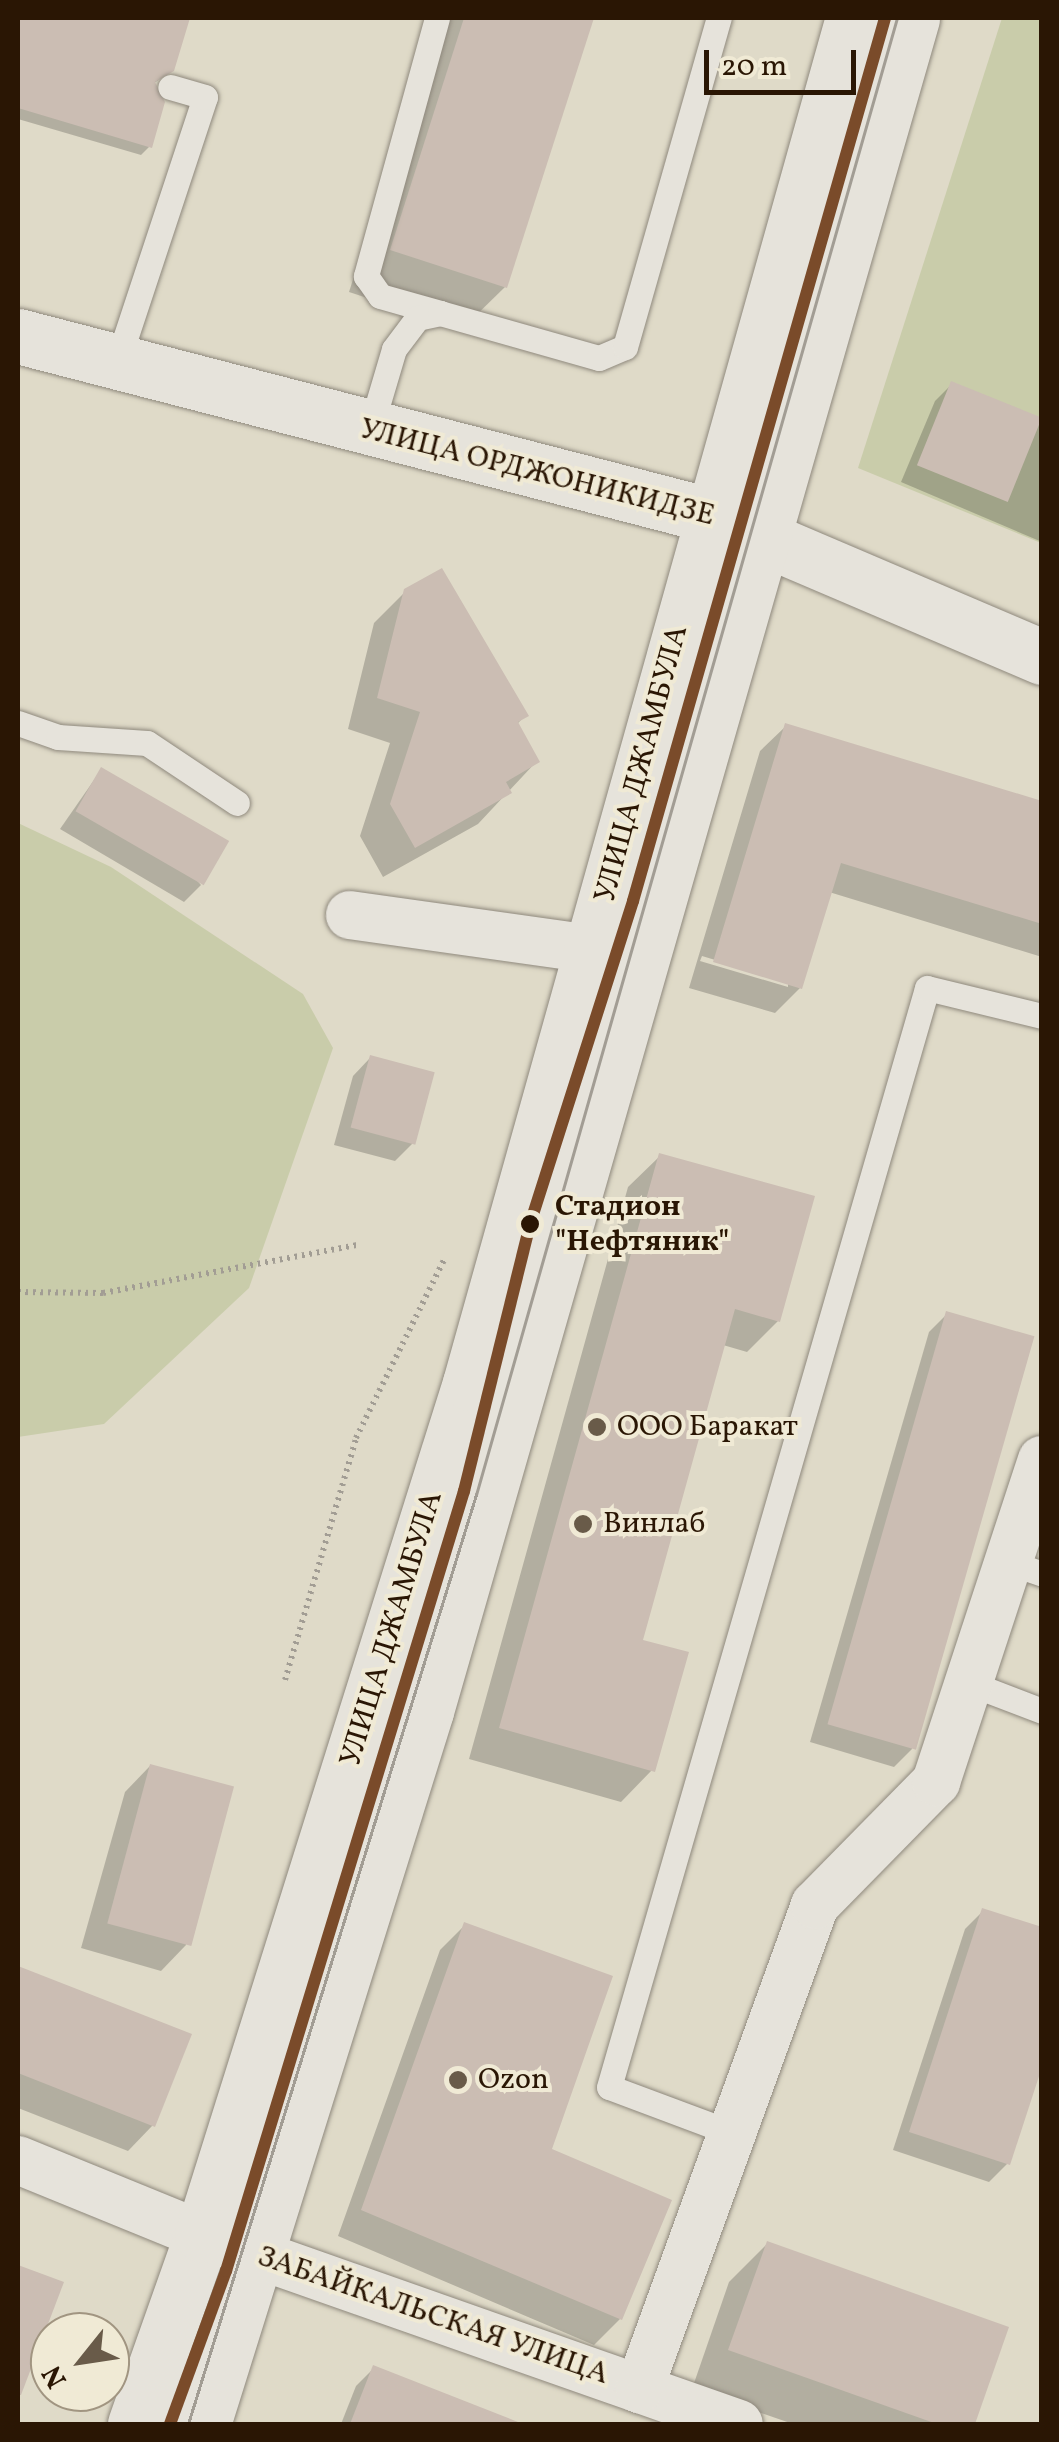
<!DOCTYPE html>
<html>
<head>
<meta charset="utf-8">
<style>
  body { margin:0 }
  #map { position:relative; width:1059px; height:2442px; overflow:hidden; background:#dfdac8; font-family:Vollkorn,serif }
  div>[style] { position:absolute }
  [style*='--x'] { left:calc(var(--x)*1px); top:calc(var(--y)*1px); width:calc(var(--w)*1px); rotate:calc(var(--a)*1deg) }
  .green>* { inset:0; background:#c9ccaa }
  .shadow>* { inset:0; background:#0003 }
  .building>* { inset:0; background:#cbbdb3; transform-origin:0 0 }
  .path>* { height:6px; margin-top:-3px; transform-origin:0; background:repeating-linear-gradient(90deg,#a29d94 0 2.5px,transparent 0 7.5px) }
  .roads { filter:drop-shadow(0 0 2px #8f897d) drop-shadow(0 0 2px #8f897d) }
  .service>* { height:25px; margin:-12.5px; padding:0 12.5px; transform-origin:12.5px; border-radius:12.5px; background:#e6e3db }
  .minor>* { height:48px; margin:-24px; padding:0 24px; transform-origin:24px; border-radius:24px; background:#e6e3db }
  .tertiary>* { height:55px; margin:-27.5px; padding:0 27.5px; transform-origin:27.5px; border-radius:27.5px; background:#e6e3db }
  .tram>* { height:2.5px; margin:-1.25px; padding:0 1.25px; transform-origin:1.25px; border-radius:1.25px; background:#a29d94 }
  .tram-1>* { height:12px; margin:-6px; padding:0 6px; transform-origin:6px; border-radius:6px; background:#7a4b2a }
  .dots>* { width:28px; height:28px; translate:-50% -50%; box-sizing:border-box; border:5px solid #f0ead5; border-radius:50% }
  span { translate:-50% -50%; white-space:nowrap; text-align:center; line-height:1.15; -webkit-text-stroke:8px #f0ead5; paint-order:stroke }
  .street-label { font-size:30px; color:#2a1604 }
  .stop-label { font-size:30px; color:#2a1604; font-weight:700 }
  .left { translate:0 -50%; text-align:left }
  .poi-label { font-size:30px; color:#2a1604 }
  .frame { position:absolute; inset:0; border:20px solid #2a1604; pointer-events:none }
  .north { position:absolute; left:30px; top:2312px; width:100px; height:100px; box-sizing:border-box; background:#f0ead5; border:2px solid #a19581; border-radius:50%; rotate:240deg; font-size:28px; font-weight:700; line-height:40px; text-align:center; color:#2a1604 }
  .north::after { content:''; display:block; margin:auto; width:35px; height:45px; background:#695b49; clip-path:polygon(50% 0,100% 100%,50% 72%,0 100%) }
  .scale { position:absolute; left:704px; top:50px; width:152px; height:45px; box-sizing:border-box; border:5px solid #2a1604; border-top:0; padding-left:12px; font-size:30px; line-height:35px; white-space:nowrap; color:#2a1604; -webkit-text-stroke:8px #f0ead5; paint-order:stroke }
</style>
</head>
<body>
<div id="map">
  <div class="green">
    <i style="clip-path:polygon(1002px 18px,1041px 18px,1041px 543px,858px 468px)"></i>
    <i style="clip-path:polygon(18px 823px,111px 867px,303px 994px,333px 1048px,249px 1288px,104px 1424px,18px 1437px)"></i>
  </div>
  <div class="shadow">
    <i style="clip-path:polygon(18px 18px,188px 18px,172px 70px,153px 84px,149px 147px,141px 155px,18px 119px)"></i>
    <i style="clip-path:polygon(437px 18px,591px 18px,505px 287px,462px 329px,349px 292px)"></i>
    <i style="clip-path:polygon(952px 384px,1042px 421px,1042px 542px,901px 482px,935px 401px)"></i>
    <i style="clip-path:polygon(406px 591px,525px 716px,516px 725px,537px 761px,478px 824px,383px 877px,360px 836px,390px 743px,348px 729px,374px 623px)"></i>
    <i style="clip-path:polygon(evenodd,786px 726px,1042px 803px,1042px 957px,829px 892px,800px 988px,775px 1013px,689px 988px,760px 751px,786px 726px,702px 956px,788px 982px,788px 987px,700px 961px,702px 956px)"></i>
    <i style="clip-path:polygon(101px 770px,201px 885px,184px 902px,60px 829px)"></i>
    <i style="clip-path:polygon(370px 1058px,413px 1143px,395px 1161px,334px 1145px,353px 1076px)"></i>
    <i style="clip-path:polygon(660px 1156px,778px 1321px,747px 1352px,723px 1345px,640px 1642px,652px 1770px,621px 1802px,469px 1759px,628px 1187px)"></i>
    <i style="clip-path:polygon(947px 1314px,912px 1749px,894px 1767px,810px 1742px,929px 1332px)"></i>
    <i style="clip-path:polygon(150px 1766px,186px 1945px,161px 1971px,81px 1948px,125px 1792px)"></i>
    <i style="clip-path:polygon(983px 1911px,1007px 2164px,989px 2182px,893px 2150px,965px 1929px)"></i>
    <i style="clip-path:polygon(465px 1925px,549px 2151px,669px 2202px,620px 2319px,594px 2345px,338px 2236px,440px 1950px)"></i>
    <i style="clip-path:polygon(18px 1969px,189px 2035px,153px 2125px,128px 2151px,18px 2108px)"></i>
    <i style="clip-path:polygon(767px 2244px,1006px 2329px,972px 2424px,793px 2424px,692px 2389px,729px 2282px)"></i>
    <i style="clip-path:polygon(18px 2267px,61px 2284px,18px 2397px)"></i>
    <i style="clip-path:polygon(374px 2368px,515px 2424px,341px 2424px,356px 2386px)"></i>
  </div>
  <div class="building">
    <i style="clip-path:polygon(18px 18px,190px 18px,174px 71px,155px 82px,165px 102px,152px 148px,18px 108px)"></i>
    <i style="clip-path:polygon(464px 18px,594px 18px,507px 288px,390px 250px)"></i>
    <i style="left:951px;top:381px;width:98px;height:91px;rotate:22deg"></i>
    <i style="clip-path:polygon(442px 568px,529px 716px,518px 722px,540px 762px,506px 782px,512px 793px,415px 848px,390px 804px,420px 712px,377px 698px,404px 589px)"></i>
    <i style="clip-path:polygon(785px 723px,1042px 801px,1042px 924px,841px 863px,802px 989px,713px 962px)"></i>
    <i style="left:101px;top:767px;width:148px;height:51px;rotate:30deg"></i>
    <i style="left:370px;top:1055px;width:67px;height:75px;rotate:15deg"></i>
    <i style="clip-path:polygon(659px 1153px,815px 1196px,780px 1322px,735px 1309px,643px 1640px,689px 1652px,655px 1772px,499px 1728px)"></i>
    <i style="left:946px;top:1311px;width:92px;height:430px;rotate:16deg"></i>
    <i style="left:150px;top:1764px;width:87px;height:165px;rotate:15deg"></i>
    <i style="clip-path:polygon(982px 1908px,1042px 1927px,1042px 2067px,1010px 2165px,909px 2132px)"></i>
    <i style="clip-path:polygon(464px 1922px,613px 1976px,552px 2149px,672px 2200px,622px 2320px,361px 2210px)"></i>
    <i style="clip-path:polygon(18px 1966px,192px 2034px,155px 2127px,18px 2073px)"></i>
    <i style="clip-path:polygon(767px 2241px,1009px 2327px,975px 2424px,937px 2424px,728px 2350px)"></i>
    <i style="clip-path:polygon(18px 2265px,64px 2282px,21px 2395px,18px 2395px)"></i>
    <i style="clip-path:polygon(373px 2365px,518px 2422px,517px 2424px,350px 2424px)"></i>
  </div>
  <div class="path">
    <i style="--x:18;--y:1292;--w:85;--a:0.7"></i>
    <i style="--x:103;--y:1293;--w:259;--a:-10.7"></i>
    <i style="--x:285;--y:1680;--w:252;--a:-73.6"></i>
    <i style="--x:356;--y:1438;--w:201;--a:-63.7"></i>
  </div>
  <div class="roads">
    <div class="service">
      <i style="--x:437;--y:18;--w:268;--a:105.4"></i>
      <i style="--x:366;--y:276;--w:24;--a:55"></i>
      <i style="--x:380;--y:296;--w:62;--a:15.8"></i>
      <i style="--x:116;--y:366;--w:283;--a:-71.7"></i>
      <i style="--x:205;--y:97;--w:36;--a:-164"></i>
      <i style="--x:370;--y:430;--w:84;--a:-73.5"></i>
      <i style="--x:394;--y:349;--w:39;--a:-53"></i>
      <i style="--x:417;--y:318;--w:24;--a:-12"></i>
      <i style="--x:440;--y:313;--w:165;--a:15.8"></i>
      <i style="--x:599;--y:358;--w:28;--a:-23"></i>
      <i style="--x:625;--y:347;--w:342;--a:-74.1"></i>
      <i style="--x:18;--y:723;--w:42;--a:19.3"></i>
      <i style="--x:58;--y:737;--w:89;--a:3.9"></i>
      <i style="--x:147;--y:743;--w:108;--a:33.7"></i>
      <i style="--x:1008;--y:1562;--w:36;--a:19"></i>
      <i style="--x:969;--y:1683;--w:78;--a:21"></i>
      <i style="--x:732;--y:2133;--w:131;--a:-159.5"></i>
      <i style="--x:609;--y:2087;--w:1144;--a:-73.86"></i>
      <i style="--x:927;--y:988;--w:118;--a:13.7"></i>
    </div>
    <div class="minor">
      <i style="--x:350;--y:915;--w:243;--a:8"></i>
      <i style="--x:18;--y:2160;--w:199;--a:22.2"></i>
      <i style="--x:202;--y:2235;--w:569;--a:19.39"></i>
      <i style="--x:639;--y:2389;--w:515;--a:-70.02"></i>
      <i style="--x:815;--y:1905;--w:173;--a:-45.5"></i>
      <i style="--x:936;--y:1782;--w:339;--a:-71.8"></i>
    </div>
    <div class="tertiary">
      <i style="--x:18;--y:336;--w:714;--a:14.52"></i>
      <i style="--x:709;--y:515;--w:362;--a:23.1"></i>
      <i style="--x:135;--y:2424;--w:201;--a:-70.5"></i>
      <i style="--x:202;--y:2235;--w:893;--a:-72.54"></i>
      <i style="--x:470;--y:1383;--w:1418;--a:-74.33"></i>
      <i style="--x:203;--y:2424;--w:747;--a:-72.63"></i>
      <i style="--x:426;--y:1711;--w:1761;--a:-73.98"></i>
    </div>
  </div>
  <div class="tram">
    <i style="--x:188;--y:2424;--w:973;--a:-72.78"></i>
    <i style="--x:476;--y:1495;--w:1536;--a:-74.09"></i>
  </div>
  <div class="tram-1">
    <i style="--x:170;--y:2424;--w:163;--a:-69.9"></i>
    <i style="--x:226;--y:2271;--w:816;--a:-73.03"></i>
    <i style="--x:464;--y:1491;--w:275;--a:-76.1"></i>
    <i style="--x:530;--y:1224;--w:339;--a:-72.3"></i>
    <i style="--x:633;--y:901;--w:918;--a:-74.07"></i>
  </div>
  <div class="dots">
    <i style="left:530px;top:1224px;background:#2a1604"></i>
    <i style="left:597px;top:1427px;background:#695b49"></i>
    <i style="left:583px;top:1524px;background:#695b49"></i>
    <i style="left:458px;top:2080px;background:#695b49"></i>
  </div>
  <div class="street-label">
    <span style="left:537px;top:473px;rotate:14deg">УЛИЦА ОРДЖОНИКИДЗЕ</span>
    <span style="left:642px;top:764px;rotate:-75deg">УЛИЦА ДЖАМБУЛА</span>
    <span style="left:392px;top:1629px;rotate:-73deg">УЛИЦА ДЖАМБУЛА</span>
    <span style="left:433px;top:2316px;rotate:19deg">ЗАБАЙКАЛЬСКАЯ УЛИЦА</span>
  </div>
  <div class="stop-label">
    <span class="left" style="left:555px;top:1224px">Стадион<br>"Нефтяник"</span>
  </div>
  <div class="poi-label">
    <span class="left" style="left:617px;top:1427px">ООО Баракат</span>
    <span class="left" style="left:603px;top:1524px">Винлаб</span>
    <span class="left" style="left:478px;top:2080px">Ozon</span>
  </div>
  <div class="frame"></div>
  <div class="north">N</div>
  <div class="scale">20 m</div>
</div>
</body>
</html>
